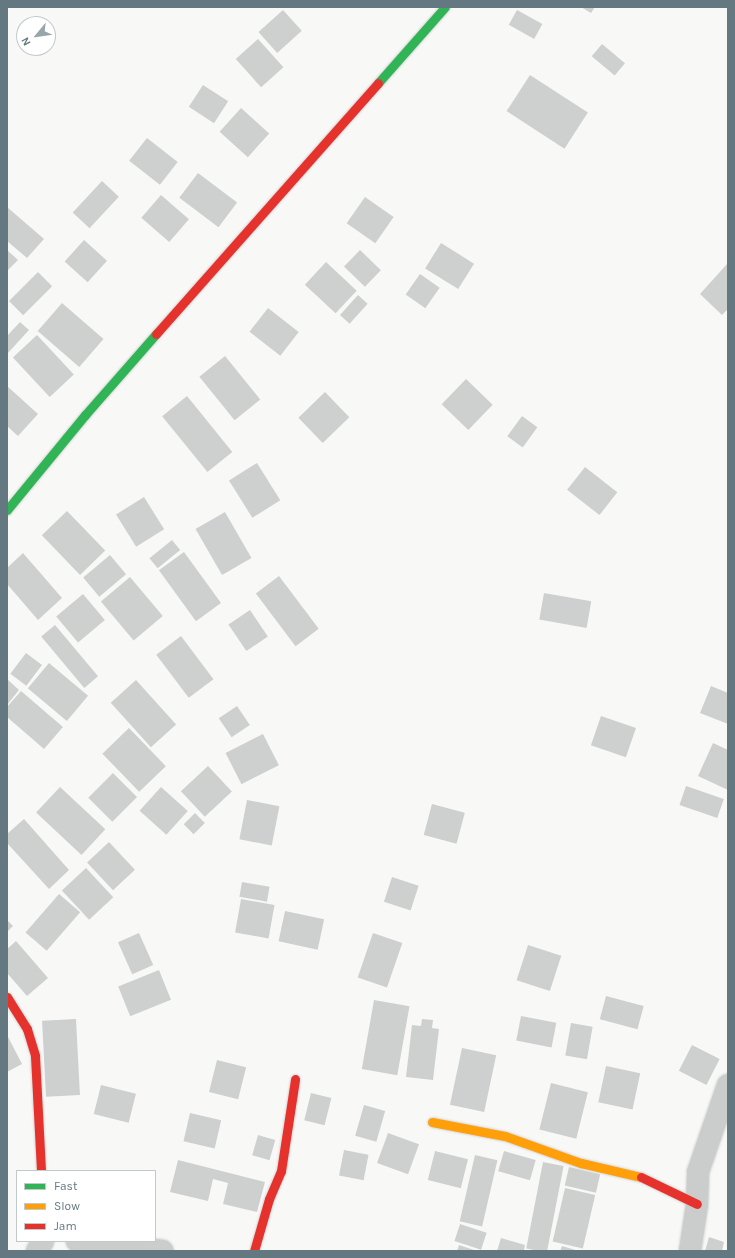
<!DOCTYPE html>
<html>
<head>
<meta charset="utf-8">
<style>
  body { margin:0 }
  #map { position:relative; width:735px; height:1258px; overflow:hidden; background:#f8f8f7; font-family:Karla,sans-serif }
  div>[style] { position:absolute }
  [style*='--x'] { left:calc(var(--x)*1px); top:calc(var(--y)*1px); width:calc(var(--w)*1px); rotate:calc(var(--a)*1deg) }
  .building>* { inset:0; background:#ced0d0; transform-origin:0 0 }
  .roads { filter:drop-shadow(0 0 1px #d4d5d5) drop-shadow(0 0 1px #d4d5d5) }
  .street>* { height:22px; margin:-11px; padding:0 11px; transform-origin:11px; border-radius:11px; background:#cbcdcd }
  .fast>* { height:9px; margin:-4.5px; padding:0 4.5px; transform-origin:4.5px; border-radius:4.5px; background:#30b455 }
  .slow>* { height:9px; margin:-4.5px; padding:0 4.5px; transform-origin:4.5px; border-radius:4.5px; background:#ff9f0a }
  .jam>* { height:9px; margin:-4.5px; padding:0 4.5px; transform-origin:4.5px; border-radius:4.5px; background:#e5322d }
  span { translate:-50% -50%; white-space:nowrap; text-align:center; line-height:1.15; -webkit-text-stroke:4px #fff; paint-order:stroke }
  .frame { position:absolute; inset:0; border:8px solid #647881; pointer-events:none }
  .legend { position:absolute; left:16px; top:1170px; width:140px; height:72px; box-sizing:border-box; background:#fff; border:1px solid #c1c9cd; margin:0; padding:5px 7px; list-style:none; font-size:12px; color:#647881 }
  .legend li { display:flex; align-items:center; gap:8px; height:20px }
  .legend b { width:20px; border:1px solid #c1c9cd }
  .north { position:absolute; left:16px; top:16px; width:40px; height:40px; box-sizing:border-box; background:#fff; border:1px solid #c1c9cd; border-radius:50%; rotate:241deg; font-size:11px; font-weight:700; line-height:16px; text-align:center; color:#647881 }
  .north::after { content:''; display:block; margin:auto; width:14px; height:18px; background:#98a5aa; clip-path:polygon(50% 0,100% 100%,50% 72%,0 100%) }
</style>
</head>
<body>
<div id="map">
  <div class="building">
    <i style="clip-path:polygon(581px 7px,595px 7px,591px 13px)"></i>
    <i style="left:283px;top:10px;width:28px;height:33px;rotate:48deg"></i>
    <i style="left:517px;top:10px;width:29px;height:17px;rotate:29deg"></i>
    <i style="left:258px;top:39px;width:38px;height:30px;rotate:48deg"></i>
    <i style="left:602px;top:44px;width:30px;height:16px;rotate:40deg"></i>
    <i style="left:530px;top:75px;width:69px;height:43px;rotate:33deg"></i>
    <i style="left:203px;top:85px;width:30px;height:26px;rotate:33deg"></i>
    <i style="left:241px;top:108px;width:38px;height:32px;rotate:42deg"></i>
    <i style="left:147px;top:138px;width:39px;height:29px;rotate:38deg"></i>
    <i style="left:198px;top:173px;width:49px;height:31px;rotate:37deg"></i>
    <i style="left:102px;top:181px;width:23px;height:43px;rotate:43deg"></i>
    <i style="left:161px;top:195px;width:37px;height:30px;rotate:41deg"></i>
    <i style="left:365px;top:197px;width:35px;height:32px;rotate:35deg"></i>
    <i style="clip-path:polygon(7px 207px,44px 239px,27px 258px,7px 241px)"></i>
    <i style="left:84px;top:240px;width:31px;height:29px;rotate:42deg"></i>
    <i style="left:441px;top:243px;width:39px;height:30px;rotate:32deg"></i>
    <i style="clip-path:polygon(7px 250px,18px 260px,7px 271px)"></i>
    <i style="left:360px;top:250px;width:29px;height:23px;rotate:44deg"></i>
    <i style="left:326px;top:262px;width:42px;height:31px;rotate:43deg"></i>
    <i style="clip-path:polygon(727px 264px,728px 309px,722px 315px,700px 294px)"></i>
    <i style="left:38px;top:272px;width:20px;height:41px;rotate:45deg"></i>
    <i style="left:420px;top:274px;width:24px;height:25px;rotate:35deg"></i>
    <i style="left:358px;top:295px;width:13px;height:27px;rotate:42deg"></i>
    <i style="left:62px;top:303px;width:55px;height:37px;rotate:41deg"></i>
    <i style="left:268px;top:308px;width:39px;height:30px;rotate:38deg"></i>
    <i style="clip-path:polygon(20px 322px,29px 330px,7px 354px,7px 336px)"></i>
    <i style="left:37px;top:335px;width:54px;height:33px;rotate:47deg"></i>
    <i style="left:225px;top:356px;width:56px;height:33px;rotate:51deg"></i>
    <i style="left:466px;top:379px;width:37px;height:35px;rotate:44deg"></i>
    <i style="clip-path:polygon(7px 386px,38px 414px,18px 436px,7px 426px)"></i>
    <i style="left:325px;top:392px;width:35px;height:37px;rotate:46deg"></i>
    <i style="left:187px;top:396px;width:72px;height:32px;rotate:51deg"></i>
    <i style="left:522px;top:416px;width:19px;height:25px;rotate:36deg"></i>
    <i style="left:257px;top:463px;width:44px;height:33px;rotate:58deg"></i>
    <i style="left:585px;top:467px;width:41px;height:29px;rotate:38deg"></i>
    <i style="left:144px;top:497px;width:38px;height:33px;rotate:58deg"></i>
    <i style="left:67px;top:511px;width:55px;height:35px;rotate:46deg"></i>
    <i style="left:225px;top:512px;width:53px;height:34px;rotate:60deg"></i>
    <i style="left:172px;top:540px;width:13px;height:29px;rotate:51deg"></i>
    <i style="left:184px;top:552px;width:63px;height:31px;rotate:54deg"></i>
    <i style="clip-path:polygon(23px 553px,62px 598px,38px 620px,7px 584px,7px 568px)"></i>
    <i style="left:110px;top:555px;width:25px;height:35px;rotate:50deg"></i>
    <i style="left:279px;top:576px;width:66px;height:29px;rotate:53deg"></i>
    <i style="left:130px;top:577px;width:51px;height:38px;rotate:50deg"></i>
    <i style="left:544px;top:593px;width:48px;height:27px;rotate:10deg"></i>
    <i style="left:83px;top:594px;width:34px;height:35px;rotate:50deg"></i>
    <i style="left:250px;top:610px;width:32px;height:26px;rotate:56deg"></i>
    <i style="left:55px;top:625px;width:67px;height:18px;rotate:50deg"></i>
    <i style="left:181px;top:636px;width:54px;height:31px;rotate:53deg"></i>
    <i style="left:26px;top:653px;width:20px;height:26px;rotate:37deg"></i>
    <i style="left:49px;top:663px;width:51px;height:33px;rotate:40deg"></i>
    <i style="clip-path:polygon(7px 679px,19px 690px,7px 705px)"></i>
    <i style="left:136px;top:680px;width:60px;height:34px;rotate:48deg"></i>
    <i style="clip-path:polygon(711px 686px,728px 693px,728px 724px,700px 713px)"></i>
    <i style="clip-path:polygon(21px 691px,63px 727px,44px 749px,7px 717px,7px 707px)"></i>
    <i style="left:237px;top:706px;width:23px;height:22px;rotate:56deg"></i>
    <i style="left:601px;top:716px;width:37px;height:31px;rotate:19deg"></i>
    <i style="left:129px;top:728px;width:53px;height:37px;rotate:46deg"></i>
    <i style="left:263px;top:734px;width:35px;height:42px;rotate:63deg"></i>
    <i style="clip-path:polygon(713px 743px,728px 750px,728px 790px,698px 776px)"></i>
    <i style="left:208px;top:766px;width:35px;height:37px;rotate:47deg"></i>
    <i style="left:113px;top:773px;width:34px;height:35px;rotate:45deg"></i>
    <i style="left:686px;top:786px;width:40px;height:20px;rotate:19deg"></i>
    <i style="left:60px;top:787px;width:62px;height:35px;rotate:43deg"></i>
    <i style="left:161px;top:787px;width:36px;height:32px;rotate:42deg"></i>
    <i style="left:247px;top:800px;width:33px;height:40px;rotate:11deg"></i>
    <i style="left:432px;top:804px;width:34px;height:32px;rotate:15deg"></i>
    <i style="left:195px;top:813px;width:14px;height:16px;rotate:45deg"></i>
    <i style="clip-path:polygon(24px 819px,69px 870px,49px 889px,7px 843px,7px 834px)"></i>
    <i style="left:109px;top:842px;width:38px;height:30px;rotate:47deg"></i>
    <i style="left:86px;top:868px;width:40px;height:33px;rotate:47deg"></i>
    <i style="left:392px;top:877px;width:28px;height:26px;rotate:18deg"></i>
    <i style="left:242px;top:882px;width:28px;height:15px;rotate:10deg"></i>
    <i style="left:59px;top:894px;width:28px;height:51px;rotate:41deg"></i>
    <i style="left:241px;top:899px;width:34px;height:34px;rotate:10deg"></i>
    <i style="left:285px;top:911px;width:40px;height:31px;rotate:12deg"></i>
    <i style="clip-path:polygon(7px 920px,13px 926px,7px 932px)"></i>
    <i style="left:139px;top:933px;width:35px;height:23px;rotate:66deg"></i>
    <i style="left:373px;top:933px;width:31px;height:47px;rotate:19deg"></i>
    <i style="clip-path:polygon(16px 941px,48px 978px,27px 996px,7px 973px,7px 949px)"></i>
    <i style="left:528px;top:945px;width:35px;height:37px;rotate:18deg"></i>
    <i style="left:159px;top:970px;width:32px;height:44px;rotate:68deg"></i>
    <i style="left:606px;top:996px;width:39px;height:24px;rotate:15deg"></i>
    <i style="left:374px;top:1000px;width:36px;height:70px;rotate:10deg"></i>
    <i style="left:521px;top:1016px;width:36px;height:25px;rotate:11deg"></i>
    <i style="left:76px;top:1019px;width:76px;height:34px;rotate:87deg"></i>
    <i style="clip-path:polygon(422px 1019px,433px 1020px,432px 1028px,439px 1029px,433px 1080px,406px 1077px,412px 1025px,421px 1026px)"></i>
    <i style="left:571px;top:1023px;width:22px;height:33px;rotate:10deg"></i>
    <i style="clip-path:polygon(7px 1035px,22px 1064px,7px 1072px)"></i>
    <i style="left:692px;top:1045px;width:31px;height:29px;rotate:27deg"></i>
    <i style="left:462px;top:1048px;width:35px;height:58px;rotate:12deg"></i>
    <i style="left:217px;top:1060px;width:30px;height:33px;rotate:14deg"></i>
    <i style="left:606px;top:1066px;width:35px;height:37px;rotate:12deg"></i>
    <i style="left:551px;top:1083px;width:38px;height:48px;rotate:14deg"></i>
    <i style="left:101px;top:1085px;width:36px;height:30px;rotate:14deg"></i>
    <i style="left:311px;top:1093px;width:21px;height:28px;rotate:14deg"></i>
    <i style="left:364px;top:1105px;width:22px;height:32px;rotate:16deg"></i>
    <i style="left:190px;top:1113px;width:32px;height:29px;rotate:13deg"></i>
    <i style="left:388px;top:1133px;width:33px;height:32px;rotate:20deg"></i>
    <i style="left:258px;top:1135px;width:18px;height:21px;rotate:16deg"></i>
    <i style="left:344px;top:1150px;width:25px;height:26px;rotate:11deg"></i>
    <i style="left:435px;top:1151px;width:34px;height:30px;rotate:14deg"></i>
    <i style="left:504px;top:1151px;width:33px;height:21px;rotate:16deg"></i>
    <i style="left:475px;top:1155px;width:23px;height:68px;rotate:13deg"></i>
    <i style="clip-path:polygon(178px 1160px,265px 1182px,257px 1212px,223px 1204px,228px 1183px,213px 1179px,208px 1201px,170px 1192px)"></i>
    <i style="left:543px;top:1162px;width:21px;height:88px;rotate:11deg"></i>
    <i style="left:569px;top:1167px;width:32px;height:19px;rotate:13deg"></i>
    <i style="left:565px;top:1188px;width:31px;height:55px;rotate:13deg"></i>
    <i style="left:460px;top:1224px;width:28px;height:18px;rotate:18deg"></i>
    <i style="clip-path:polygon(709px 1237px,724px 1242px,722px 1251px,705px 1251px)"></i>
    <i style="clip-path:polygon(501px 1238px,525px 1245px,524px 1250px,527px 1251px,497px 1251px)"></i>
    <i style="clip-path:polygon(459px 1245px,477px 1251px,457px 1251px)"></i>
    <i style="clip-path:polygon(562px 1246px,579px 1251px,560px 1251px)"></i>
  </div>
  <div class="roads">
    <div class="street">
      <i style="--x:77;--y:1241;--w:86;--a:6.7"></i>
      <i style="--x:37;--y:1251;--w:12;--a:-59"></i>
      <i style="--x:690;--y:1251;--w:48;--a:-81.5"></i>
      <i style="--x:697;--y:1204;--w:32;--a:-88"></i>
      <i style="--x:698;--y:1172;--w:92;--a:-71"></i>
    </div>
    <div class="fast">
      <i style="--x:378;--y:83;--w:101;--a:-48.6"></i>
      <i style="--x:7;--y:510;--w:123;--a:-50.6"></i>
      <i style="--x:85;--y:415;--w:108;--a:-48.8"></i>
    </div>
    <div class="slow">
      <i style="--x:432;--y:1122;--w:74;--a:10.9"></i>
      <i style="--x:505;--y:1136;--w:81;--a:19.6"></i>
      <i style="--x:581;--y:1163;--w:62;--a:13.1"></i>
    </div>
    <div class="jam">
      <i style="--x:156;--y:334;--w:335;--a:-48.5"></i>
      <i style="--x:7;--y:997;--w:38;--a:58"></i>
      <i style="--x:27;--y:1029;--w:28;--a:73"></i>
      <i style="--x:35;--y:1056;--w:115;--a:87"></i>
      <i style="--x:641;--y:1177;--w:62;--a:25.7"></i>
      <i style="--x:254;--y:1251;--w:54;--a:-73.9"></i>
      <i style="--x:269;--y:1199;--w:30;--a:-67"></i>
      <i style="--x:281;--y:1171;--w:93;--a:-81.3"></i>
    </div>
  </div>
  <div class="frame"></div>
  <ul class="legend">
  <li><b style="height:5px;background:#30b455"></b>Fast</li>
  <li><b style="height:5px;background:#ff9f0a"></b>Slow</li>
  <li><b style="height:5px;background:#e5322d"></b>Jam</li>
  </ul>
  <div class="north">N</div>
</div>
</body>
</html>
